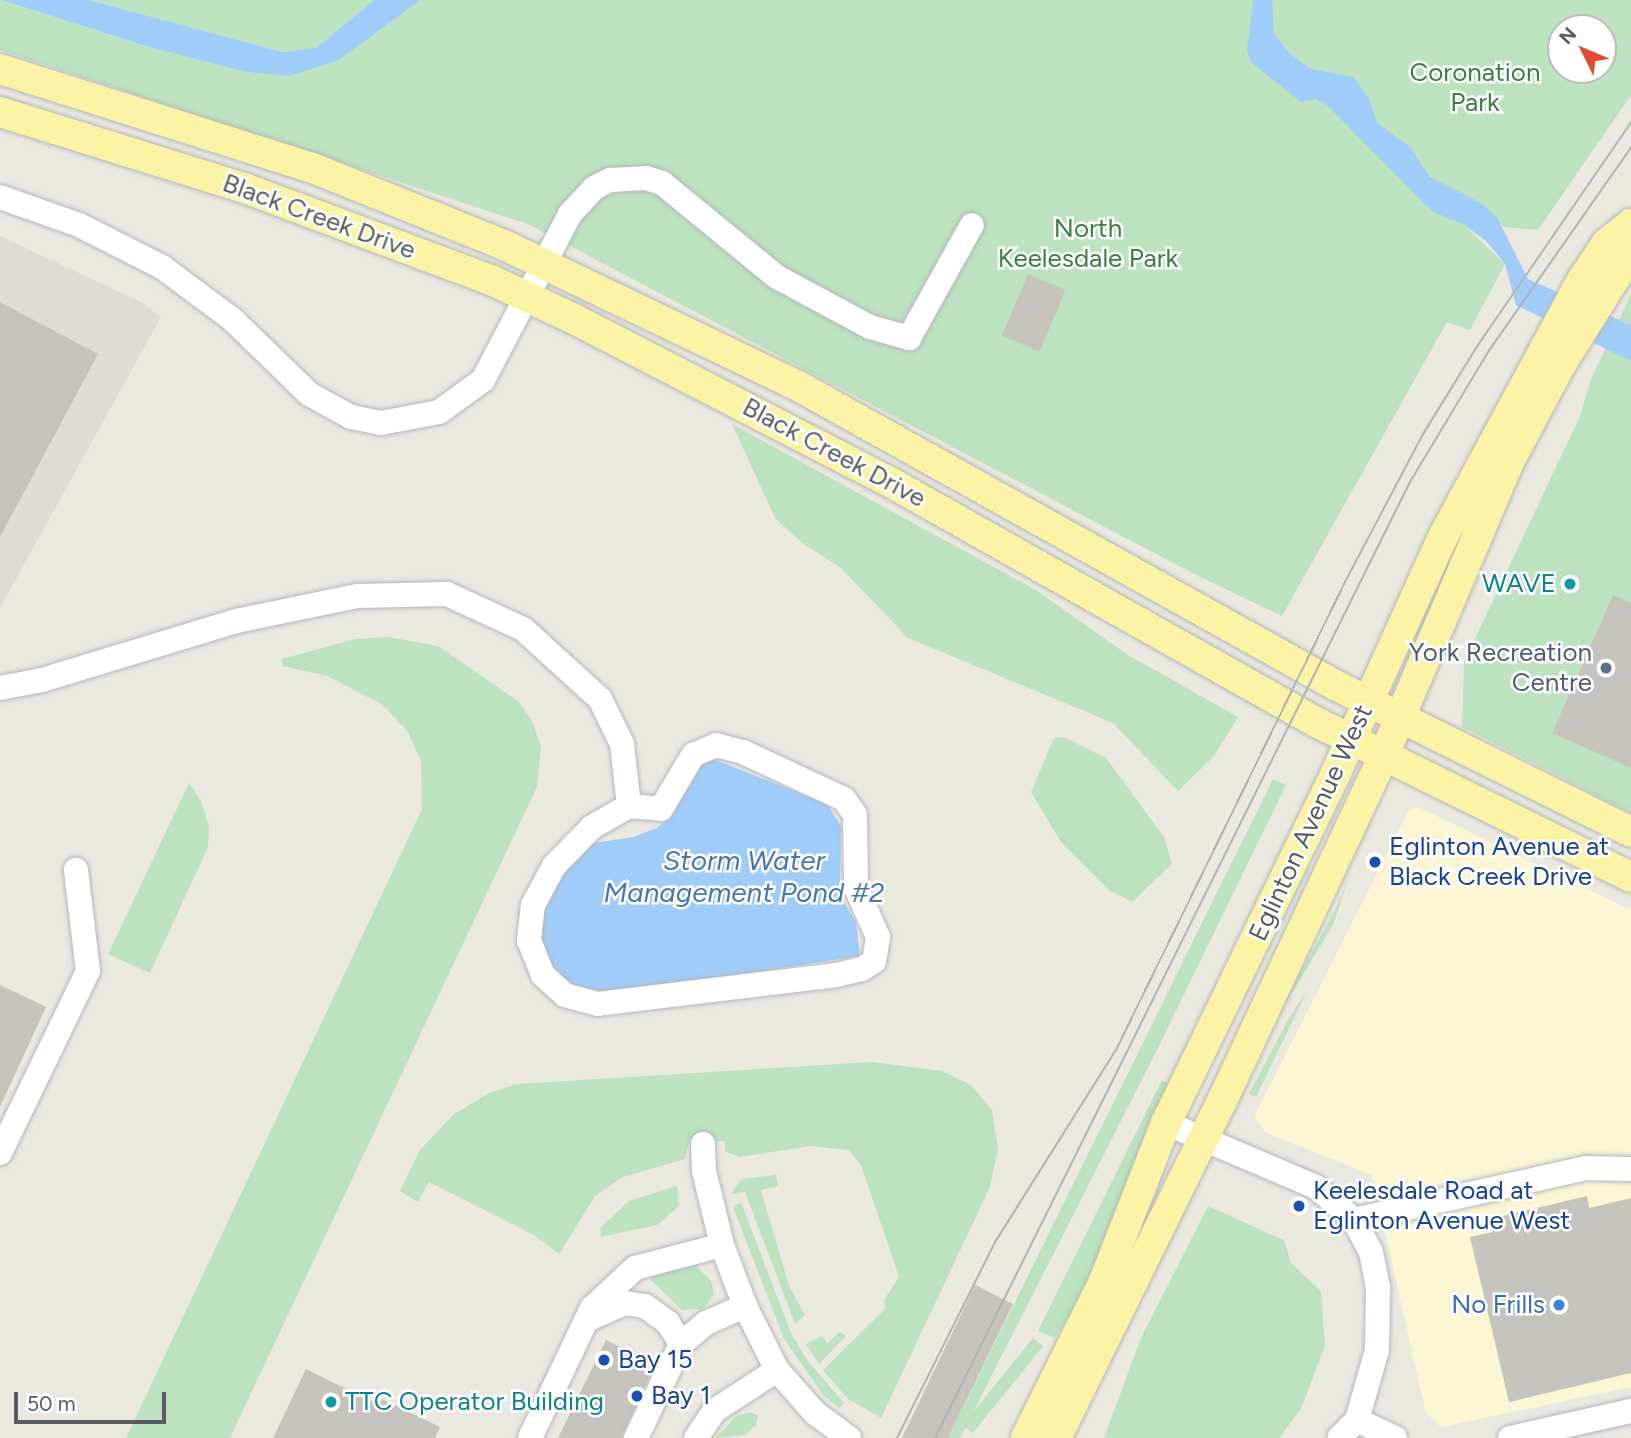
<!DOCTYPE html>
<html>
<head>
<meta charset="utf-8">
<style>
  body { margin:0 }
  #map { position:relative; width:1631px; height:1438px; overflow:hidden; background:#ebe9df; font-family:Figtree,sans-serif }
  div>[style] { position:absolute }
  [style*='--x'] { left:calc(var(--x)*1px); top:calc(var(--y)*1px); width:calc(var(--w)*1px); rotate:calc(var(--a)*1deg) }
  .commercial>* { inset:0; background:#fbf5d4 }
  .industrial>* { inset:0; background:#dedcd7 }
  .green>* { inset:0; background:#bce2bf; transform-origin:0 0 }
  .water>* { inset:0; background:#a0ccfa }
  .building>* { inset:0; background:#c6c3bd; transform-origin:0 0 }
  .roads { filter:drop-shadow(0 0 2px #b5b7bc) drop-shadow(0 0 2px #b5b7bc) }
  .minor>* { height:24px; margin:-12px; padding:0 12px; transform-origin:12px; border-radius:12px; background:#fff }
  .major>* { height:30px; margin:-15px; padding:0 15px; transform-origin:15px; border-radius:15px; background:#faf3a5 }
  .tram>* { height:2px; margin:-1px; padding:0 1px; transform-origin:1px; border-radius:1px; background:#b1b2b2 }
  .dots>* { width:19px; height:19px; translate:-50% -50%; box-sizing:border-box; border:4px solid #fff; border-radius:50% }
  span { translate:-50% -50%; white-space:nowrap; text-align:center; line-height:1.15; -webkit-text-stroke:5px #fff; paint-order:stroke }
  .park-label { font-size:26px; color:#387f41 }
  .street-label { font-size:26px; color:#585b60 }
  .culture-label { font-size:26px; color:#0d838f }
  .right { translate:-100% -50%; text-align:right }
  .left { translate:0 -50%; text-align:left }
  .service-label { font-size:26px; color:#4e5e75 }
  .transit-label { font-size:26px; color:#164399 }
  .shop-label { font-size:26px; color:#366cbe }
  .water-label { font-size:28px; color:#4675ba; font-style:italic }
  .north { position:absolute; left:1547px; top:14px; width:70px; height:70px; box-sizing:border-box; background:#fff; border:2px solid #bcbdbf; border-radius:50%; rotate:313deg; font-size:19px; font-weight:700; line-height:28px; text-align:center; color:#585b60 }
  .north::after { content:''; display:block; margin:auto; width:24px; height:32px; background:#de4d32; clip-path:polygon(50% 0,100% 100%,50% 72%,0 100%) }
  .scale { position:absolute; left:14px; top:1392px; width:152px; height:32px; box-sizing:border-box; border:4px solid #585b60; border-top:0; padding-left:9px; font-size:21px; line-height:24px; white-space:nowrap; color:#585b60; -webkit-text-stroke:5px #fff; paint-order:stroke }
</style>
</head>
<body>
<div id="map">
  <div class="commercial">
    <i style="clip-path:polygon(1418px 807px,1631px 910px,1631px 1387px,1441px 1427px,1426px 1413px,1372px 1175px,1266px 1133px,1254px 1117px,1409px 810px)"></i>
  </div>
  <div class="industrial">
    <i style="clip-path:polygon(0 236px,141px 302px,161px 317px,0 608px)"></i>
  </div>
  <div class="green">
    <i style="clip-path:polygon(evenodd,0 0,152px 48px,246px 72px,289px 76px,400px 0,1631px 0,1631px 95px,1538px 230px,1504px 227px,1481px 203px,1435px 181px,1419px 165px,1394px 171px,1433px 212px,1464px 225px,1505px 264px,1470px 330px,1447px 322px,1282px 616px,1198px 576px,530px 225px,0 50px,0 0,1561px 28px,1603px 28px,1603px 70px,1561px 70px,1561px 28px)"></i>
    <i style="clip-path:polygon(89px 0,374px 0,316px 48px,282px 52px)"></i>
    <i style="clip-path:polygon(1631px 294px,1631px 813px,1462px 727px,1464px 662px,1580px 416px,1591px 379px)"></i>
    <i style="clip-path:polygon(732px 424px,1036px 590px,1128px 655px,1238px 717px,1214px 756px,1178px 791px,1113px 723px,908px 638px,841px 568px,801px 542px,775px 518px)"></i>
    <i style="clip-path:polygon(388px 637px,438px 646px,518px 701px,533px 723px,541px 747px,537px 787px,230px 1438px,126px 1438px,422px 809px,421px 761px,408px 732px,383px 705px,327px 676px,282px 666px,282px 659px,355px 639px)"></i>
    <i style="clip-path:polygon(1063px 737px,1106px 758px,1164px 837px,1172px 864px,1132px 902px,1109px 890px,1061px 842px,1031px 792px,1054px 738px)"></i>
    <i style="clip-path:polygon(1273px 779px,1286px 785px,1158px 1048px,960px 1438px,948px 1438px)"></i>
    <i style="clip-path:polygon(189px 783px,201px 801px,209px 826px,208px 847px,150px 973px,108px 954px)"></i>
    <i style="clip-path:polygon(1348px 881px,1333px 925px,1268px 1032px,1334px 912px)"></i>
    <i style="clip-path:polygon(1307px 991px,1256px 1097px,1249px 1094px,1289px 1018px)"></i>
    <i style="clip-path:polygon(872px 1062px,942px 1071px,971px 1085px,992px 1110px,998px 1148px,990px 1187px,881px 1418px,848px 1399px,823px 1370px,885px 1309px,884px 1300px,899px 1277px,861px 1165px,849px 1150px,811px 1146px,739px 1157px,725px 1151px,725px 1141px,689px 1142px,685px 1159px,623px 1177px,595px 1196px,559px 1254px,534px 1235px,429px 1182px,418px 1202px,400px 1191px,420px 1150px,454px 1114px,489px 1093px,517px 1084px)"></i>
    <i style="clip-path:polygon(1162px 1080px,1172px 1085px,1090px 1283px,1055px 1338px,1043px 1333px,1038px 1331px)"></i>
    <i style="clip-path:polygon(776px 1175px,778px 1186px,761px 1190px,789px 1286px,805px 1315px,795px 1324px,745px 1192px,731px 1194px,741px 1179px)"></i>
    <i style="clip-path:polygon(677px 1186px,679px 1206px,657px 1225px,601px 1237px,600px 1228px,629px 1201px)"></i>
    <i style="clip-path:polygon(741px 1202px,791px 1333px,807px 1360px,844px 1403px,840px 1408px,824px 1396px,784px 1339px,733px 1207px)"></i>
    <i style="clip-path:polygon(1208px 1206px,1284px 1240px,1291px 1263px,1321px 1291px,1325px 1346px,1301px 1409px,1279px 1438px,1104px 1438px,1141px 1338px)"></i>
    <i style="clip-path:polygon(681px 1264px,696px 1266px,711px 1281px,714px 1295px,703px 1309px,682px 1310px,651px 1280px,652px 1275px)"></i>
    <i style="clip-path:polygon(840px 1332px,846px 1336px,819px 1364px,806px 1344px,822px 1336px,827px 1343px)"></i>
    <i style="left:1033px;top:1338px;width:13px;height:112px;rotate:39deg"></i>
    <i style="clip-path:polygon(751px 1412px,758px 1416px,756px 1425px,744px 1435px,716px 1438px,736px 1416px)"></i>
  </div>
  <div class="water">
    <i style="clip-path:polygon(1px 0,89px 0,282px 52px,316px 48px,374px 0,420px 0,339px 60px,289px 76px,246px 72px,152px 48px)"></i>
    <i style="clip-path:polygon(1253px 0,1272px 0,1274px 34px,1289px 53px,1310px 69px,1353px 77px,1369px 98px,1377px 123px,1410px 147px,1430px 177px,1481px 203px,1498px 219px,1528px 279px,1631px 325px,1631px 361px,1516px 305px,1505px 264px,1486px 241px,1464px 225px,1433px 212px,1327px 105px,1316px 99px,1301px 102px,1252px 63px,1247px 51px)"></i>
    <i style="clip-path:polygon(713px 759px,827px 804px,841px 826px,840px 896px,856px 922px,860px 956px,620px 993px,577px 994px,547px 966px,539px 940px,544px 912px,574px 853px,588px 844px,633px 837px,657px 828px,671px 816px,696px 764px)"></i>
  </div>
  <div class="building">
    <i style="left:1028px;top:274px;width:41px;height:67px;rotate:23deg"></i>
    <i style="clip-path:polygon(0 302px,98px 354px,0 537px)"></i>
    <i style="clip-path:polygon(1613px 595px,1631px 603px,1631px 768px,1552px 733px)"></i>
    <i style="clip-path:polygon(0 985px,46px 1007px,0 1107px)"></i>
    <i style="clip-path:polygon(1587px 1196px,1589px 1208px,1631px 1198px,1631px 1373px,1509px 1402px,1470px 1237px,1493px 1232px,1490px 1219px)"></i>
    <i style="clip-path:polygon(975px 1285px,1013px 1304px,948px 1438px,902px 1438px)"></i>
    <i style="clip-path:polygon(606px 1340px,646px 1360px,643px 1366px,652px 1371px,621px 1438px,558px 1438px)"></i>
    <i style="clip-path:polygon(306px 1369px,379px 1405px,382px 1399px,440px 1427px,435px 1438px,273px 1438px)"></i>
  </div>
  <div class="roads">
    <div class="minor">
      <i style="--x:0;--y:197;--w:84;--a:19.5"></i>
      <i style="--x:79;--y:225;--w:93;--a:26.8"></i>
      <i style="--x:162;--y:267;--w:89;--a:36.7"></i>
      <i style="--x:233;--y:320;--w:106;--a:44.2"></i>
      <i style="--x:309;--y:394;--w:48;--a:28.7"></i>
      <i style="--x:351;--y:417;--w:31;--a:11"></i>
      <i style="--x:381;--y:423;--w:59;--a:-10.7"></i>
      <i style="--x:439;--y:412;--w:54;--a:-36"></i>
      <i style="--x:483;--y:380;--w:187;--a:-62.3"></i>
      <i style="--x:570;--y:214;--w:35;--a:-47"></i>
      <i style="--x:594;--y:188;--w:18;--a:-27"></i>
      <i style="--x:610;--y:180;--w:36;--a:-3"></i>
      <i style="--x:646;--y:178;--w:17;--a:17"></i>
      <i style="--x:662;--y:183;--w:149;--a:39.3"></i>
      <i style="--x:777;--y:277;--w:106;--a:28.3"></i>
      <i style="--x:870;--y:327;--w:41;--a:15.8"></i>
      <i style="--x:909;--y:338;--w:129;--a:-60.9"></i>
      <i style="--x:0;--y:688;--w:43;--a:-10.8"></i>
      <i style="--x:42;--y:680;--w:203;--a:-16.9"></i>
      <i style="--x:236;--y:621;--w:125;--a:-11.6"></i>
      <i style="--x:358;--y:596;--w:89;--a:-1.3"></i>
      <i style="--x:447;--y:594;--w:84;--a:24.7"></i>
      <i style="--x:523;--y:629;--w:104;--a:42.3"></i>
      <i style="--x:600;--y:699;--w:50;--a:63.9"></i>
      <i style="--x:622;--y:744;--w:62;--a:83.6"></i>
      <i style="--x:716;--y:745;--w:28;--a:15"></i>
      <i style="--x:743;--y:752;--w:111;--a:25"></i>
      <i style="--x:844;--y:799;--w:19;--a:55"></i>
      <i style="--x:855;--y:815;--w:73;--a:89.2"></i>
      <i style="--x:856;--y:888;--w:54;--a:65.8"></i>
      <i style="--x:878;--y:937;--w:24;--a:99"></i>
      <i style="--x:874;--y:961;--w:14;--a:146"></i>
      <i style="--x:862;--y:969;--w:26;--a:167"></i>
      <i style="--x:837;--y:975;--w:241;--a:173.1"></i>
      <i style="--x:598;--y:1004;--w:34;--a:-165"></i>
      <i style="--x:565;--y:995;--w:30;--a:-138"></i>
      <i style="--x:543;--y:975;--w:37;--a:-112"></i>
      <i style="--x:529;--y:941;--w:36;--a:-84"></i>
      <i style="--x:533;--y:905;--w:44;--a:-61.7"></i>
      <i style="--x:554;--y:866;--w:54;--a:-45.7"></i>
      <i style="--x:592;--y:827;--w:43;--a:-29.6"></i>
      <i style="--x:629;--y:806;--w:32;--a:5"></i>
      <i style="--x:661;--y:809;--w:63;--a:-59.3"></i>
      <i style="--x:693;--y:755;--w:25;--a:-23"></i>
      <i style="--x:1166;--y:1123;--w:163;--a:23.1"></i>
      <i style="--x:1316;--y:1187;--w:50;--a:41"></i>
      <i style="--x:1354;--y:1220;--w:36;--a:62"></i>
      <i style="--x:1371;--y:1252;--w:36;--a:79"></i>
      <i style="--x:1378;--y:1287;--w:63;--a:90.9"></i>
      <i style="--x:1377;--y:1350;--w:73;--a:105.9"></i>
      <i style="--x:1357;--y:1420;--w:25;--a:135"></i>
      <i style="--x:703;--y:1144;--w:27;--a:88"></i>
      <i style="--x:704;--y:1171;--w:76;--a:76.3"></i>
      <i style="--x:722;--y:1245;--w:65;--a:69.3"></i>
      <i style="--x:745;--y:1306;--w:72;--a:63.4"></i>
      <i style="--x:777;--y:1370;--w:57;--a:48.5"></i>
      <i style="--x:815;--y:1413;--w:42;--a:36.3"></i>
      <i style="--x:0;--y:1153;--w:202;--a:-64.2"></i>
      <i style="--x:88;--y:971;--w:102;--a:-96.8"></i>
      <i style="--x:1354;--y:1220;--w:238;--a:-12.6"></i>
      <i style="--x:1586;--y:1168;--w:45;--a:1.3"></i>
      <i style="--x:591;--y:1318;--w:37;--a:-24"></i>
      <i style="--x:625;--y:1303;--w:20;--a:9"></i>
      <i style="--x:645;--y:1306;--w:29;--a:36"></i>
      <i style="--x:668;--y:1323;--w:25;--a:58"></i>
      <i style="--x:1357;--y:1420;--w:42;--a:25.3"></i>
      <i style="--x:530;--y:1438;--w:144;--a:-64.5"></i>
      <i style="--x:592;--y:1308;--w:59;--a:-42.9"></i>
      <i style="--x:635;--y:1268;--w:90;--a:-14.8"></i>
      <i style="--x:636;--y:1438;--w:104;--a:-64.4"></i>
      <i style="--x:681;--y:1344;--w:33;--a:-40"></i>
      <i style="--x:706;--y:1323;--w:43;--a:-23.6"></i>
      <i style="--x:696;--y:1438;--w:32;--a:-56"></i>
      <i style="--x:714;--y:1411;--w:75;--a:-33.1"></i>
      <i style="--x:1510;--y:1438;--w:124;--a:-12.6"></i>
    </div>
    <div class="major">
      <i style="--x:0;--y:69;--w:330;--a:17.6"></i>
      <i style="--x:315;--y:169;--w:204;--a:21.9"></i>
      <i style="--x:504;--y:245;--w:328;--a:25.6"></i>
      <i style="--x:800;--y:387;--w:612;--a:29.12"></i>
      <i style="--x:1335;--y:685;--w:330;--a:26.4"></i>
      <i style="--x:0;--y:112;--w:259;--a:17.3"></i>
      <i style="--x:247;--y:189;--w:260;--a:20.5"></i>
      <i style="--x:491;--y:280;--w:92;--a:25.2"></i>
      <i style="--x:574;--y:319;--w:364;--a:27.3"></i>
      <i style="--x:897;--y:486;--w:483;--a:29.4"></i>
      <i style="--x:1318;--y:723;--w:349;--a:26.2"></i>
      <i style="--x:1026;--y:1438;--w:175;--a:-63.6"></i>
      <i style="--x:1104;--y:1281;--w:170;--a:-68.6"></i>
      <i style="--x:1166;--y:1123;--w:385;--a:-64.1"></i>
      <i style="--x:1334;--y:777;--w:266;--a:-65.6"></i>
      <i style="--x:1444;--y:535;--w:290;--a:-61.6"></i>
      <i style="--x:1582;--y:280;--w:43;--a:-56.3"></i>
      <i style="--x:1606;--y:244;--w:32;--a:-39"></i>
      <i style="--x:1056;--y:1438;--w:376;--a:-63.8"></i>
      <i style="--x:1222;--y:1101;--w:382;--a:-64.9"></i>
      <i style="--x:1384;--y:755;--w:319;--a:-66.9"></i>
      <i style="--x:1509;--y:462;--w:109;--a:-62"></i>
      <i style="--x:1560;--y:366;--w:130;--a:-57.9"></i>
      <i style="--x:1629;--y:256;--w:29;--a:-90"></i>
    </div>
  </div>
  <div class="tram">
    <i style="--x:897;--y:1438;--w:219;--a:-63.4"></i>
    <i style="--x:995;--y:1242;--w:227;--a:-57.8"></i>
    <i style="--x:1116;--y:1050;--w:523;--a:-63.92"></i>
    <i style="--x:1346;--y:580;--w:165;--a:-62.2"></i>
    <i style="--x:1423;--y:434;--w:105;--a:-58.3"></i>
    <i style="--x:1478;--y:345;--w:270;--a:-55.5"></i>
    <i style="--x:935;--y:1438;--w:1068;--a:-63.58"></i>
    <i style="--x:1410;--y:482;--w:155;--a:-59"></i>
    <i style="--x:1490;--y:349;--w:246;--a:-55"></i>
  </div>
  <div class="dots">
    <i style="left:1570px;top:584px;background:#0f9aa8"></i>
    <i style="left:1606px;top:668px;background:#5c6f8a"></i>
    <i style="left:1375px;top:862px;background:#1a4fb4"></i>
    <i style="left:1299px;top:1206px;background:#1a4fb4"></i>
    <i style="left:1559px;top:1305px;background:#3f7fe0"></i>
    <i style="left:604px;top:1360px;background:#1a4fb4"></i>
    <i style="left:637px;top:1396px;background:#1a4fb4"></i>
    <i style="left:331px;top:1402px;background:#0f9aa8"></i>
  </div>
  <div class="park-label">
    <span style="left:1475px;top:88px">Coronation<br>Park</span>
    <span style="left:1088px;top:244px">North<br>Keelesdale Park</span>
  </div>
  <div class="street-label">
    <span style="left:319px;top:217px;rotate:20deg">Black Creek Drive</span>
    <span style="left:834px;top:453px;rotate:28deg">Black Creek Drive</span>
    <span style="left:1311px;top:823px;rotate:-65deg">Eglinton Avenue West</span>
  </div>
  <div class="culture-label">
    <span class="right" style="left:1556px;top:584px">WAVE</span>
    <span class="left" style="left:345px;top:1402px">TTC Operator Building</span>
  </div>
  <div class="service-label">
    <span class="right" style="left:1592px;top:668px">York Recreation<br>Centre</span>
  </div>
  <div class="transit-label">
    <span class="left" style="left:1389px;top:862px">Eglinton Avenue at<br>Black Creek Drive</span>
    <span class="left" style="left:1313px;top:1206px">Keelesdale Road at<br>Eglinton Avenue West</span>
    <span class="left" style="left:618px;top:1360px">Bay 15</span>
    <span class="left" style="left:651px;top:1396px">Bay 1</span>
  </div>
  <div class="shop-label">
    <span class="right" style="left:1545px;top:1305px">No Frills</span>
  </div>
  <div class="water-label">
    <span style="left:744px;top:876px">Storm Water<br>Management Pond #2</span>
  </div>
  <div class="north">N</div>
  <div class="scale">50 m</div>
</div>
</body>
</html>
